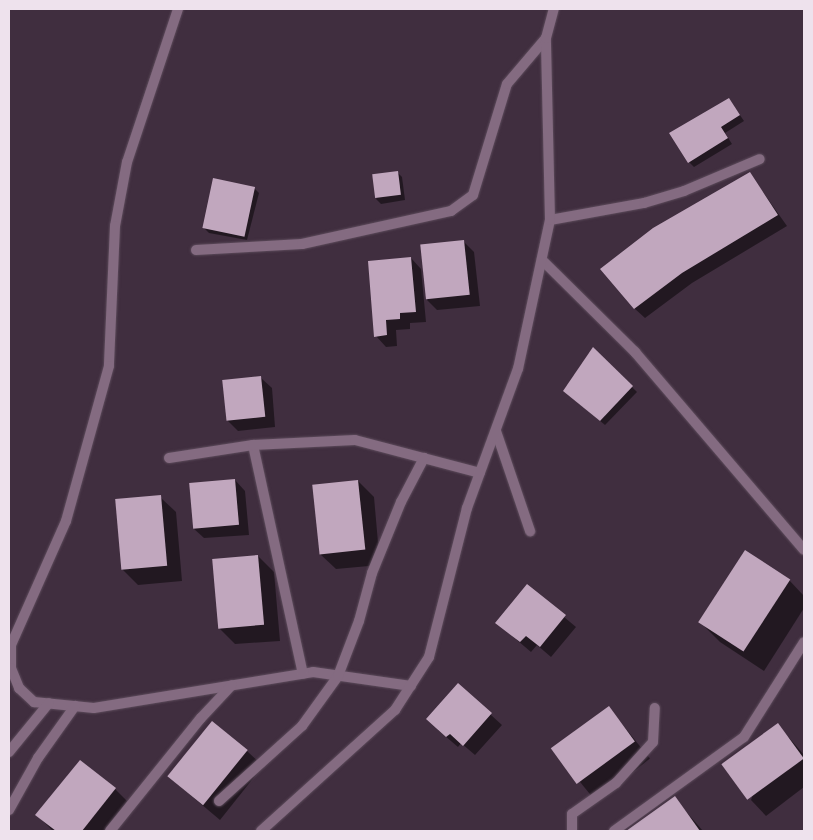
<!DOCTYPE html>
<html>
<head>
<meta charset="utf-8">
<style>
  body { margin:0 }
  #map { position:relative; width:813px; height:840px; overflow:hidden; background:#402e3f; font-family:"DM Sans",sans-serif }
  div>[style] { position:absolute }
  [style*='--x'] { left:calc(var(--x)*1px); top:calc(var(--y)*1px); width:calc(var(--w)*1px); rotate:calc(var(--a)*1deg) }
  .shadow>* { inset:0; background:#0007; transform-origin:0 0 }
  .building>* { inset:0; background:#c1a7be; transform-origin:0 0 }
  .roads { filter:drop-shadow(0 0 1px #5c4b5b) drop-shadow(0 0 1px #5c4b5b) }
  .service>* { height:10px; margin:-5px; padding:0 5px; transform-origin:5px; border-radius:5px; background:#846b81 }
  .minor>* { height:10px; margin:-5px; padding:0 5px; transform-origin:5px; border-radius:5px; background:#846b81 }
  span { translate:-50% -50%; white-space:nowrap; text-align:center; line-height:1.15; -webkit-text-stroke:5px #362434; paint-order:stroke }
  .frame { position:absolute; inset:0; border:10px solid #eee2ed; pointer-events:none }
</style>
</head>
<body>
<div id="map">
  <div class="shadow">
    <i style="clip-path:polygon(729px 99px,744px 121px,725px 133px,732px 144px,694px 167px,689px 162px)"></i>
    <i style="clip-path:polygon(397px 172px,402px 177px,405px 200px,381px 204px,376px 199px)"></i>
    <i style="clip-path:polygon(750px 174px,787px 226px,692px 283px,645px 318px,634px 308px)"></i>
    <i style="clip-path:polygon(254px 188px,259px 193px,247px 240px,209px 233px,204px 228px)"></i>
    <i style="clip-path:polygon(464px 242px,474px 252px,480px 306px,437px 310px,427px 300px)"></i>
    <i style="clip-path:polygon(411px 258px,421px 269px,426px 322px,410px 323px,410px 329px,396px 330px,397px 346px,386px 347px,376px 336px)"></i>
    <i style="clip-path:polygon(593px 349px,637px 392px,605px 425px,570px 396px)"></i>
    <i style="clip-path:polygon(261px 378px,272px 388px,275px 427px,238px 431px,227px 420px)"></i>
    <i style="clip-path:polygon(235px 480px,245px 491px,249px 535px,204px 538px,193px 528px)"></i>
    <i style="clip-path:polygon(358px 481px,374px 497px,380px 565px,336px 569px,320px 554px)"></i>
    <i style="clip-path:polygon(160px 497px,176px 512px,182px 581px,138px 585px,122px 569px)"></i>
    <i style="clip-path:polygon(745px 552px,789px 580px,804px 596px,804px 608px,764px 671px,720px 642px,700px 622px)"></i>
    <i style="clip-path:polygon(258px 556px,274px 572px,280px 641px,235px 644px,220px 629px)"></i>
    <i style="clip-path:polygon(527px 586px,576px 627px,551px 657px,537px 645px,531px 652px,497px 623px)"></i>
    <i style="clip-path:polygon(458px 685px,502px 725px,475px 755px,461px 743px,458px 747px,438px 730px)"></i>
    <i style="left:609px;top:708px;width:65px;height:69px;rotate:51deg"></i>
    <i style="clip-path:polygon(778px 725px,804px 755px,804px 787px,766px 816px,751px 800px)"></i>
    <i style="clip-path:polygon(247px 751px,263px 766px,220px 820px,169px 777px)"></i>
    <i style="clip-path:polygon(115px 789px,131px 805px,110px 831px,53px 831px,37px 815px)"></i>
    <i style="clip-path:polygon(674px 798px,703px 831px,628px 831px)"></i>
  </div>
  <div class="building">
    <i style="clip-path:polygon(729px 98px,740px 115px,721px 127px,728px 138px,688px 163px,669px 133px)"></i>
    <i style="left:398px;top:171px;width:24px;height:26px;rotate:83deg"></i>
    <i style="clip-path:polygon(750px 172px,778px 215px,682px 273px,634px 309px,600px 269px,653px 228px)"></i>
    <i style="left:213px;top:178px;width:43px;height:51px;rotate:12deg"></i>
    <i style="left:464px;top:240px;width:55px;height:44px;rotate:84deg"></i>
    <i style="clip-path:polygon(411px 257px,416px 312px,400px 313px,400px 319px,386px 320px,387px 335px,374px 337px,368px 261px)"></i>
    <i style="clip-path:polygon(593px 347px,633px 386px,600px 421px,563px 391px)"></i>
    <i style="left:261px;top:376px;width:41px;height:39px;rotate:84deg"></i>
    <i style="left:235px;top:479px;width:46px;height:46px;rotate:85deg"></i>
    <i style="left:358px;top:480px;width:70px;height:46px;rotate:84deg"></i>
    <i style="left:161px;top:495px;width:71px;height:46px;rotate:85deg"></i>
    <i style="left:745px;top:550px;width:54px;height:86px;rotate:33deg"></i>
    <i style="left:258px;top:555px;width:70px;height:46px;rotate:85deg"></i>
    <i style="clip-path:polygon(527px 584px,566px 615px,540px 647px,526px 636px,520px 642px,495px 623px)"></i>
    <i style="clip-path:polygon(458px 683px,492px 713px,463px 746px,450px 734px,446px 737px,426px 719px)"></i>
    <i style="left:609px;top:706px;width:44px;height:72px;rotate:54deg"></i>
    <i style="left:212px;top:721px;width:46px;height:71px;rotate:39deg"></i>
    <i style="left:778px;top:723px;width:44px;height:70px;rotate:54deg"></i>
    <i style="clip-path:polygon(80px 760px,116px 788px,82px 831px,56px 831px,35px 815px)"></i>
    <i style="clip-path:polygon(675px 796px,700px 831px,626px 831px)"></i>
  </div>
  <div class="roads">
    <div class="service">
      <i style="--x:550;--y:220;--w:96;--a:-10.3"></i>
      <i style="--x:644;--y:203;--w:42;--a:-16.7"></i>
      <i style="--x:684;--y:191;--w:82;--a:-22.8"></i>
    </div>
    <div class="minor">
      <i style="--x:178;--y:9;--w:161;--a:108.4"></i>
      <i style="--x:127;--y:162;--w:65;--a:100.6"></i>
      <i style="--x:115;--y:226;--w:140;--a:92.5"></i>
      <i style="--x:109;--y:366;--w:161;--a:105.5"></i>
      <i style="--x:66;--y:521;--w:136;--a:113.9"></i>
      <i style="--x:11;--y:645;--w:23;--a:90"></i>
      <i style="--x:11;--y:668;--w:22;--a:68"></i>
      <i style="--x:19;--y:688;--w:21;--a:43"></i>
      <i style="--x:34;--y:702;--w:60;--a:5.7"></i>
      <i style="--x:94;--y:708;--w:222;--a:-9.3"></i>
      <i style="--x:313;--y:672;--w:99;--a:8.1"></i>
      <i style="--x:196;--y:250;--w:106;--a:-3.2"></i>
      <i style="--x:302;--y:244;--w:153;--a:-12.5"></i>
      <i style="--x:451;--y:211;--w:27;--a:-36"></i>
      <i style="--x:473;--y:195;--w:116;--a:-73"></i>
      <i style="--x:507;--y:84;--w:60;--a:-49.7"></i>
      <i style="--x:542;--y:260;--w:131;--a:44.7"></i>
      <i style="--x:635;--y:352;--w:260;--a:49.5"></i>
      <i style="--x:496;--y:431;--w:106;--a:71.2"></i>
      <i style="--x:253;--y:445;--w:234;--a:77.7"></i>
      <i style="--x:169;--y:458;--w:85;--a:-8.8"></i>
      <i style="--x:253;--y:445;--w:102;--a:-2.8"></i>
      <i style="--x:355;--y:440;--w:129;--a:14.8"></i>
      <i style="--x:9;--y:752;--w:63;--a:-50.8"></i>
      <i style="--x:219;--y:801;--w:112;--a:-42.1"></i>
      <i style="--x:302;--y:726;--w:62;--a:-54.2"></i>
      <i style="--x:338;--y:676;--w:59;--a:-69.1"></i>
      <i style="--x:359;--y:621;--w:50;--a:-74.8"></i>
      <i style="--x:372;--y:573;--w:77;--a:-67.8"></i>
      <i style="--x:401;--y:502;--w:50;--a:-62.4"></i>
      <i style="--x:9;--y:810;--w:60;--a:-60.9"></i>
      <i style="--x:38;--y:758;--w:64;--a:-54.6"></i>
      <i style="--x:110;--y:831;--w:145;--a:-51.2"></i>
      <i style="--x:201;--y:718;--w:45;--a:-46.8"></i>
      <i style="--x:261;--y:831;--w:181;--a:-42.1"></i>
      <i style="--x:395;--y:710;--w:63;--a:-57.3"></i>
      <i style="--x:429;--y:657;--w:154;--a:-75.7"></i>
      <i style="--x:467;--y:508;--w:148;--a:-69.9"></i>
      <i style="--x:518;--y:369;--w:152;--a:-77.9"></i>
      <i style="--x:550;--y:220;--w:182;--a:-91.3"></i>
      <i style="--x:546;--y:38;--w:30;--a:-75"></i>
      <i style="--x:572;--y:831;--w:17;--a:-90"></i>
      <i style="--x:572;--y:814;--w:54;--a:-35.2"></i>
      <i style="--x:616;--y:783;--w:55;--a:-47.9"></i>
      <i style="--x:653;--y:742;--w:34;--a:-87"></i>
      <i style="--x:614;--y:831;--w:160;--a:-35.9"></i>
      <i style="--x:744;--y:737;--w:112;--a:-57.7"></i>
    </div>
  </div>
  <div class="frame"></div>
</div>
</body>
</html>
